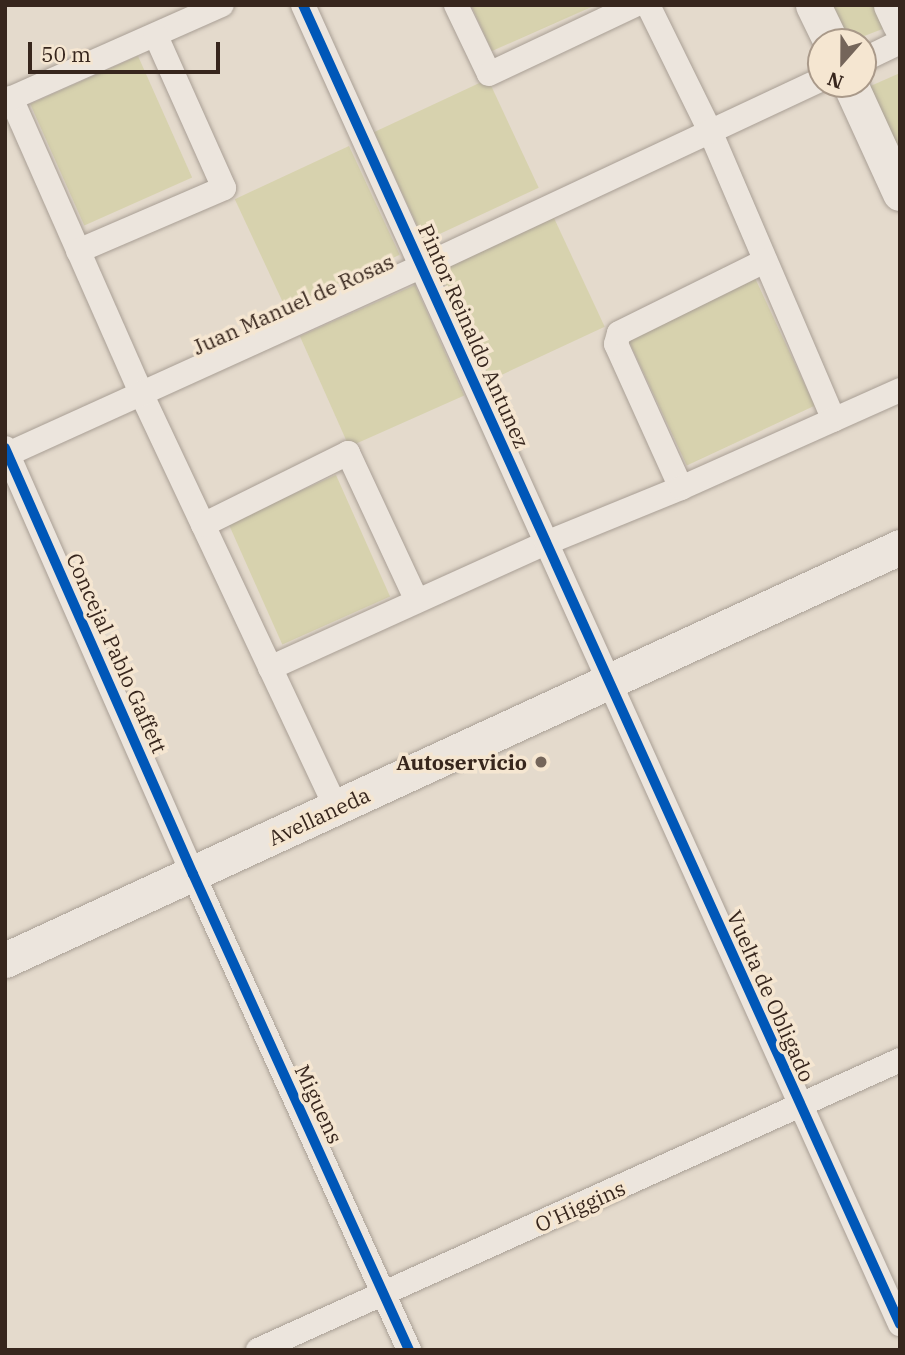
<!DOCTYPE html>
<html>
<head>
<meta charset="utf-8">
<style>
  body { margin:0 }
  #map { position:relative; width:905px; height:1355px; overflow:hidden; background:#e4dacc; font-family:"IBM Plex Serif",serif }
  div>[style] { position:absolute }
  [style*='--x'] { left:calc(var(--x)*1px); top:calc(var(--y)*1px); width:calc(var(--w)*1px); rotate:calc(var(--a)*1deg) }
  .green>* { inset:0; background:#d7d2ae; transform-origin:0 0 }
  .roads { filter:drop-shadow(0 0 2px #a99f95) drop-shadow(0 0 2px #a99f95) }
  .street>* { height:24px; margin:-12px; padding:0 12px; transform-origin:12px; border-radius:12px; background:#ece5dd }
  .secondary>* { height:35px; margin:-17.5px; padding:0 17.5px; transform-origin:17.5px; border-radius:17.5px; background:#ece5dd }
  .cycleway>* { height:10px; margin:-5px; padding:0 5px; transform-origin:5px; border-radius:5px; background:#0057b8 }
  .dots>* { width:19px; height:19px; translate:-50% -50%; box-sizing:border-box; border:4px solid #f5e6d1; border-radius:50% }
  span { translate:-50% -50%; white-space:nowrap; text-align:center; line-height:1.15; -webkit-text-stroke:7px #f5e6d1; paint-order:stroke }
  .street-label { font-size:21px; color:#37261d }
  .poi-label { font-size:21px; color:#37261d; font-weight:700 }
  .right { translate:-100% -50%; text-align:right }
  .frame { position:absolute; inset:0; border:7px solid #37261d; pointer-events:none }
  .north { position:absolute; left:807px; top:28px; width:70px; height:70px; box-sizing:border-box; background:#f5e6d1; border:2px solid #a99989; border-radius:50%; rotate:201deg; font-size:19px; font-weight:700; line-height:28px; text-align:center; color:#37261d }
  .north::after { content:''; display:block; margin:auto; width:24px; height:32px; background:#74655a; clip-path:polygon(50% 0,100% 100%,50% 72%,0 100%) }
  .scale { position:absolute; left:28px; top:42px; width:192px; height:32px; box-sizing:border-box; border:4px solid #37261d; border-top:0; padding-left:9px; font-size:21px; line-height:24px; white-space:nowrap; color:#37261d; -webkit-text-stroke:5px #f5e6d1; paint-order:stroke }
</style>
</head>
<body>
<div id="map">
  <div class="green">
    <i style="clip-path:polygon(471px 5px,596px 5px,492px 51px)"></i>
    <i style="clip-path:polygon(832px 5px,880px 5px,890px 26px,849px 42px)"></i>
    <i style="left:138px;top:56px;width:133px;height:118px;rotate:66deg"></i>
    <i style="clip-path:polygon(900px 73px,900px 162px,866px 88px)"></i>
    <i style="left:488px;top:79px;width:120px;height:126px;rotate:65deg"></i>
    <i style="left:349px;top:146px;width:120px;height:126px;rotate:65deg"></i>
    <i style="left:554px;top:218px;width:120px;height:126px;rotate:65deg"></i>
    <i style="left:755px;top:278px;width:141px;height:141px;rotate:65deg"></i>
    <i style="left:415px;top:285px;width:121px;height:126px;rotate:66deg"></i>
    <i style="left:336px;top:475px;width:133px;height:118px;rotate:66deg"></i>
  </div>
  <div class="roads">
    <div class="street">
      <i style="--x:303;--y:5;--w:1448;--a:65.65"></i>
      <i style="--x:456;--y:5;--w:76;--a:64.4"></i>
      <i style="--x:489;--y:74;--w:161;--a:-25.3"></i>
      <i style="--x:648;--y:5;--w:140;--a:63.8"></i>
      <i style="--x:710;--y:131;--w:314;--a:66.8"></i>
      <i style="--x:863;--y:60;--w:41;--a:-25.9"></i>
      <i style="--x:11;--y:98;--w:322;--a:66.2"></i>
      <i style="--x:141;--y:393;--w:459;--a:64.8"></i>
      <i style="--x:5;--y:101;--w:237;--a:-23.9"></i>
      <i style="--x:78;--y:251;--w:159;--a:-23.3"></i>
      <i style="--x:224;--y:188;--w:167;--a:-114.1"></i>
      <i style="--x:5;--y:448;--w:466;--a:66.2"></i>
      <i style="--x:193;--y:874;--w:523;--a:65.59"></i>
      <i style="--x:8;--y:454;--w:453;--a:-24.4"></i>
      <i style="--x:421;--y:267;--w:442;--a:-25.1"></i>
      <i style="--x:681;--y:488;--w:158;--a:-114.3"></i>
      <i style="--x:616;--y:344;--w:11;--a:-75"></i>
      <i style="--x:619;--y:333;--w:163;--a:-26.3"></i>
      <i style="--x:203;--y:525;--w:162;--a:-26.4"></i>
      <i style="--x:348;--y:453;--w:163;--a:65"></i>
      <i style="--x:270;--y:668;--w:303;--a:-24.4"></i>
      <i style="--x:546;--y:543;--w:146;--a:-22.2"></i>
      <i style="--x:681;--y:488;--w:240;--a:-24.1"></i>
      <i style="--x:258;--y:1350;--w:704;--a:-24.31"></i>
    </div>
    <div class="secondary">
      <i style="--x:813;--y:5;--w:41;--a:64.1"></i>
      <i style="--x:891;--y:5;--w:21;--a:65"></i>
      <i style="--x:850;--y:84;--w:120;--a:65.4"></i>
      <i style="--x:5;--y:960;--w:986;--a:-24.77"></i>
    </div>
  </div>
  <div class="cycleway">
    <i style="--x:303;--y:5;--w:1448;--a:65.65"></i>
    <i style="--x:5;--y:448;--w:466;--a:66.2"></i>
    <i style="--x:193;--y:874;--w:523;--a:65.59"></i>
  </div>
  <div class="dots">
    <i style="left:541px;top:762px;background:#74655a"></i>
  </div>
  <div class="street-label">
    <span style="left:293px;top:304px;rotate:-24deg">Juan Manuel de Rosas</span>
    <span style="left:474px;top:336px;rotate:66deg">Pintor Reinaldo Antunez</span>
    <span style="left:117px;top:653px;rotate:66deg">Concejal Pablo Gaffett</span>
    <span style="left:319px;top:816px;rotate:-25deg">Avellaneda</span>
    <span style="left:771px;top:996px;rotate:66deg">Vuelta de Obligado</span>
    <span style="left:319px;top:1104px;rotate:65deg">Miguens</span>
    <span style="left:580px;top:1206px;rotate:-24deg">O'Higgins</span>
  </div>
  <div class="poi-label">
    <span class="right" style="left:527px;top:762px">Autoservicio</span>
  </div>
  <div class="frame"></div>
  <div class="north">N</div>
  <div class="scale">50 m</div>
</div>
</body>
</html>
